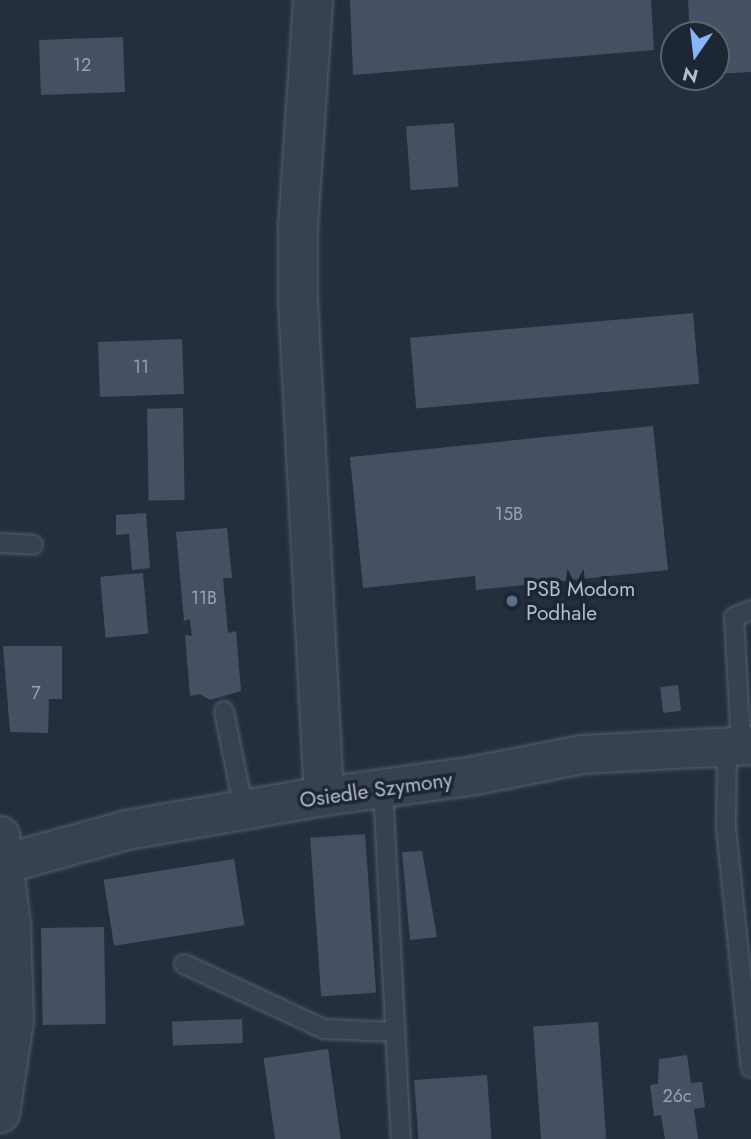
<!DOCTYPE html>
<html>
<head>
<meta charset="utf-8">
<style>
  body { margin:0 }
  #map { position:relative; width:751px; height:1139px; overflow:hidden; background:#242f3e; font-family:Jost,sans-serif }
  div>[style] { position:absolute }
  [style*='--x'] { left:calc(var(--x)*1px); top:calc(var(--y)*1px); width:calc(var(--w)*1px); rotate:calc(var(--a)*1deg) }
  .building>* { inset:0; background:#455162; transform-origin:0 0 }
  .roads { filter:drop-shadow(0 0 2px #565f6c) drop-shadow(0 0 2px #565f6c) }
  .service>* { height:18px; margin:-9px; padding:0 9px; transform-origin:9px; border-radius:9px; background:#38414e }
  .minor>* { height:37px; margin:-18.5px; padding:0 18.5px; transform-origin:18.5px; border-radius:18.5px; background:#38414e }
  .tertiary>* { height:38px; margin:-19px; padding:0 19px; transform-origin:19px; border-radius:19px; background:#38414e }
  .dots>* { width:19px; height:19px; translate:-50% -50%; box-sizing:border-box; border:4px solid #1d2633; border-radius:50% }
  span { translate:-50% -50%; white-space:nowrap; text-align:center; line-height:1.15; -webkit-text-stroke:7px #1d2633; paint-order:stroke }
  .number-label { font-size:18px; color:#98a1af }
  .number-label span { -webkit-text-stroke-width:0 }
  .poi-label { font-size:21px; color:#b4bcc9 }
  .left { translate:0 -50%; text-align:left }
  .street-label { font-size:21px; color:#b4bcc9 }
  .north { position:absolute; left:660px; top:21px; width:70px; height:70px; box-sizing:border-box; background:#1d2633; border:2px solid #59626f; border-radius:50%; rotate:194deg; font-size:19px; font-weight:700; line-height:28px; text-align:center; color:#b4bcc9 }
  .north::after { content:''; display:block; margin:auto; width:24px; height:32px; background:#8ab4f8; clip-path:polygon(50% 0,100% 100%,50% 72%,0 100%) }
</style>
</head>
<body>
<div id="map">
  <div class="building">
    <i style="clip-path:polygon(350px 0,651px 0,654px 50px,353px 75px)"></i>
    <i style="clip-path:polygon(688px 0,751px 0,751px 72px,716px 74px,716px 35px,690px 35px)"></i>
    <i style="left:123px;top:37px;width:55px;height:84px;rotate:88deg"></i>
    <i style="left:454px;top:123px;width:64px;height:48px;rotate:86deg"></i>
    <i style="left:693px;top:313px;width:71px;height:284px;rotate:85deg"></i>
    <i style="left:182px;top:339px;width:55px;height:84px;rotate:88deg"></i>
    <i style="left:183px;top:408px;width:92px;height:36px;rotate:89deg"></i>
    <i style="clip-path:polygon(653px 426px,668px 570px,476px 590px,475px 576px,363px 588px,350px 457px)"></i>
    <i style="clip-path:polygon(146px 513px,150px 568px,132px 570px,129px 534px,116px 535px,116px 515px)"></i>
    <i style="clip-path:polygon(227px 528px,232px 578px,223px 578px,228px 633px,236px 631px,241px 691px,210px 700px,200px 694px,190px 696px,185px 635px,192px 636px,190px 619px,184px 621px,176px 532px)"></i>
    <i style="left:143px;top:573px;width:61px;height:43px;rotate:85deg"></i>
    <i style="clip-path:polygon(3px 646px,62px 646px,62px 699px,49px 699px,48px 733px,10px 732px)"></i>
    <i style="left:678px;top:685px;width:26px;height:18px;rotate:83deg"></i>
    <i style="left:365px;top:834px;width:159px;height:55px;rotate:86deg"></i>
    <i style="clip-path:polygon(422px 851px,437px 937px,410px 940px,402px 852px)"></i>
    <i style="left:234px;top:859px;width:67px;height:132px;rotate:81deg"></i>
    <i style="left:104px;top:927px;width:97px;height:63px;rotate:89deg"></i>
    <i style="left:242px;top:1019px;width:24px;height:70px;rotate:88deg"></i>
    <i style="left:598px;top:1022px;width:117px;height:65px;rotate:86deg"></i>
    <i style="left:328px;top:1049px;width:91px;height:65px;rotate:82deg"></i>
    <i style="clip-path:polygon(687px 1055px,691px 1083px,702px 1082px,705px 1107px,694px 1109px,698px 1139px,665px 1139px,661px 1115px,654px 1116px,650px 1085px,658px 1084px,659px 1059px)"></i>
    <i style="left:487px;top:1075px;width:64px;height:73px;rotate:86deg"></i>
  </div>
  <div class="roads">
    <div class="service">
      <i style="--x:0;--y:543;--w:33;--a:3"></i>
      <i style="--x:224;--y:711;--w:101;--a:78.6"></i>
      <i style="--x:727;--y:745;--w:83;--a:90.7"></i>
      <i style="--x:726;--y:828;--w:241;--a:84.1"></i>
      <i style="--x:741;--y:745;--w:128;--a:-93.1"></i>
      <i style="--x:734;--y:617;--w:18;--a:-22"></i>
      <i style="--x:383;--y:789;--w:350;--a:87.1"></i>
      <i style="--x:184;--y:964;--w:154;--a:24.9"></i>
      <i style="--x:324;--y:1029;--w:71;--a:2.4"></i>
    </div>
    <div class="minor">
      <i style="--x:324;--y:796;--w:152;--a:-7.9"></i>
      <i style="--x:475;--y:775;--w:108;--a:-11.2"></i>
      <i style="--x:581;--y:754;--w:170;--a:-3"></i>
      <i style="--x:0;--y:835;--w:90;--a:83"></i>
      <i style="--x:11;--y:924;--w:96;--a:88.2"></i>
      <i style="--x:14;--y:1020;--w:94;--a:98.6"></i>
    </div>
    <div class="tertiary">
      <i style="--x:0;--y:865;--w:132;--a:-15.4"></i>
      <i style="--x:127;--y:830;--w:200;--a:-9.8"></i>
      <i style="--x:324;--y:796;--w:493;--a:-93"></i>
      <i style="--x:298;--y:304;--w:77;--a:-90"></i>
      <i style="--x:298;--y:227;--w:227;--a:-86.2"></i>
    </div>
  </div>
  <div class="dots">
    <i style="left:512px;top:601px;background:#5c6f8a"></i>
  </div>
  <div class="number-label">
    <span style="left:82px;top:65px">12</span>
    <span style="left:141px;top:367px">11</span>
    <span style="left:509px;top:514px">15B</span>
    <span style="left:204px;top:598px">11B</span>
    <span style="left:36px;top:693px">7</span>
    <span style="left:677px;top:1096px">26c</span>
  </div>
  <div class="poi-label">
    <span class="left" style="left:526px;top:601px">PSB Modom<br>Podhale</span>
  </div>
  <div class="street-label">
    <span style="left:376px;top:790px;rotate:-8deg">Osiedle Szymony</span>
  </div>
  <div class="north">N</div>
</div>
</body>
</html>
